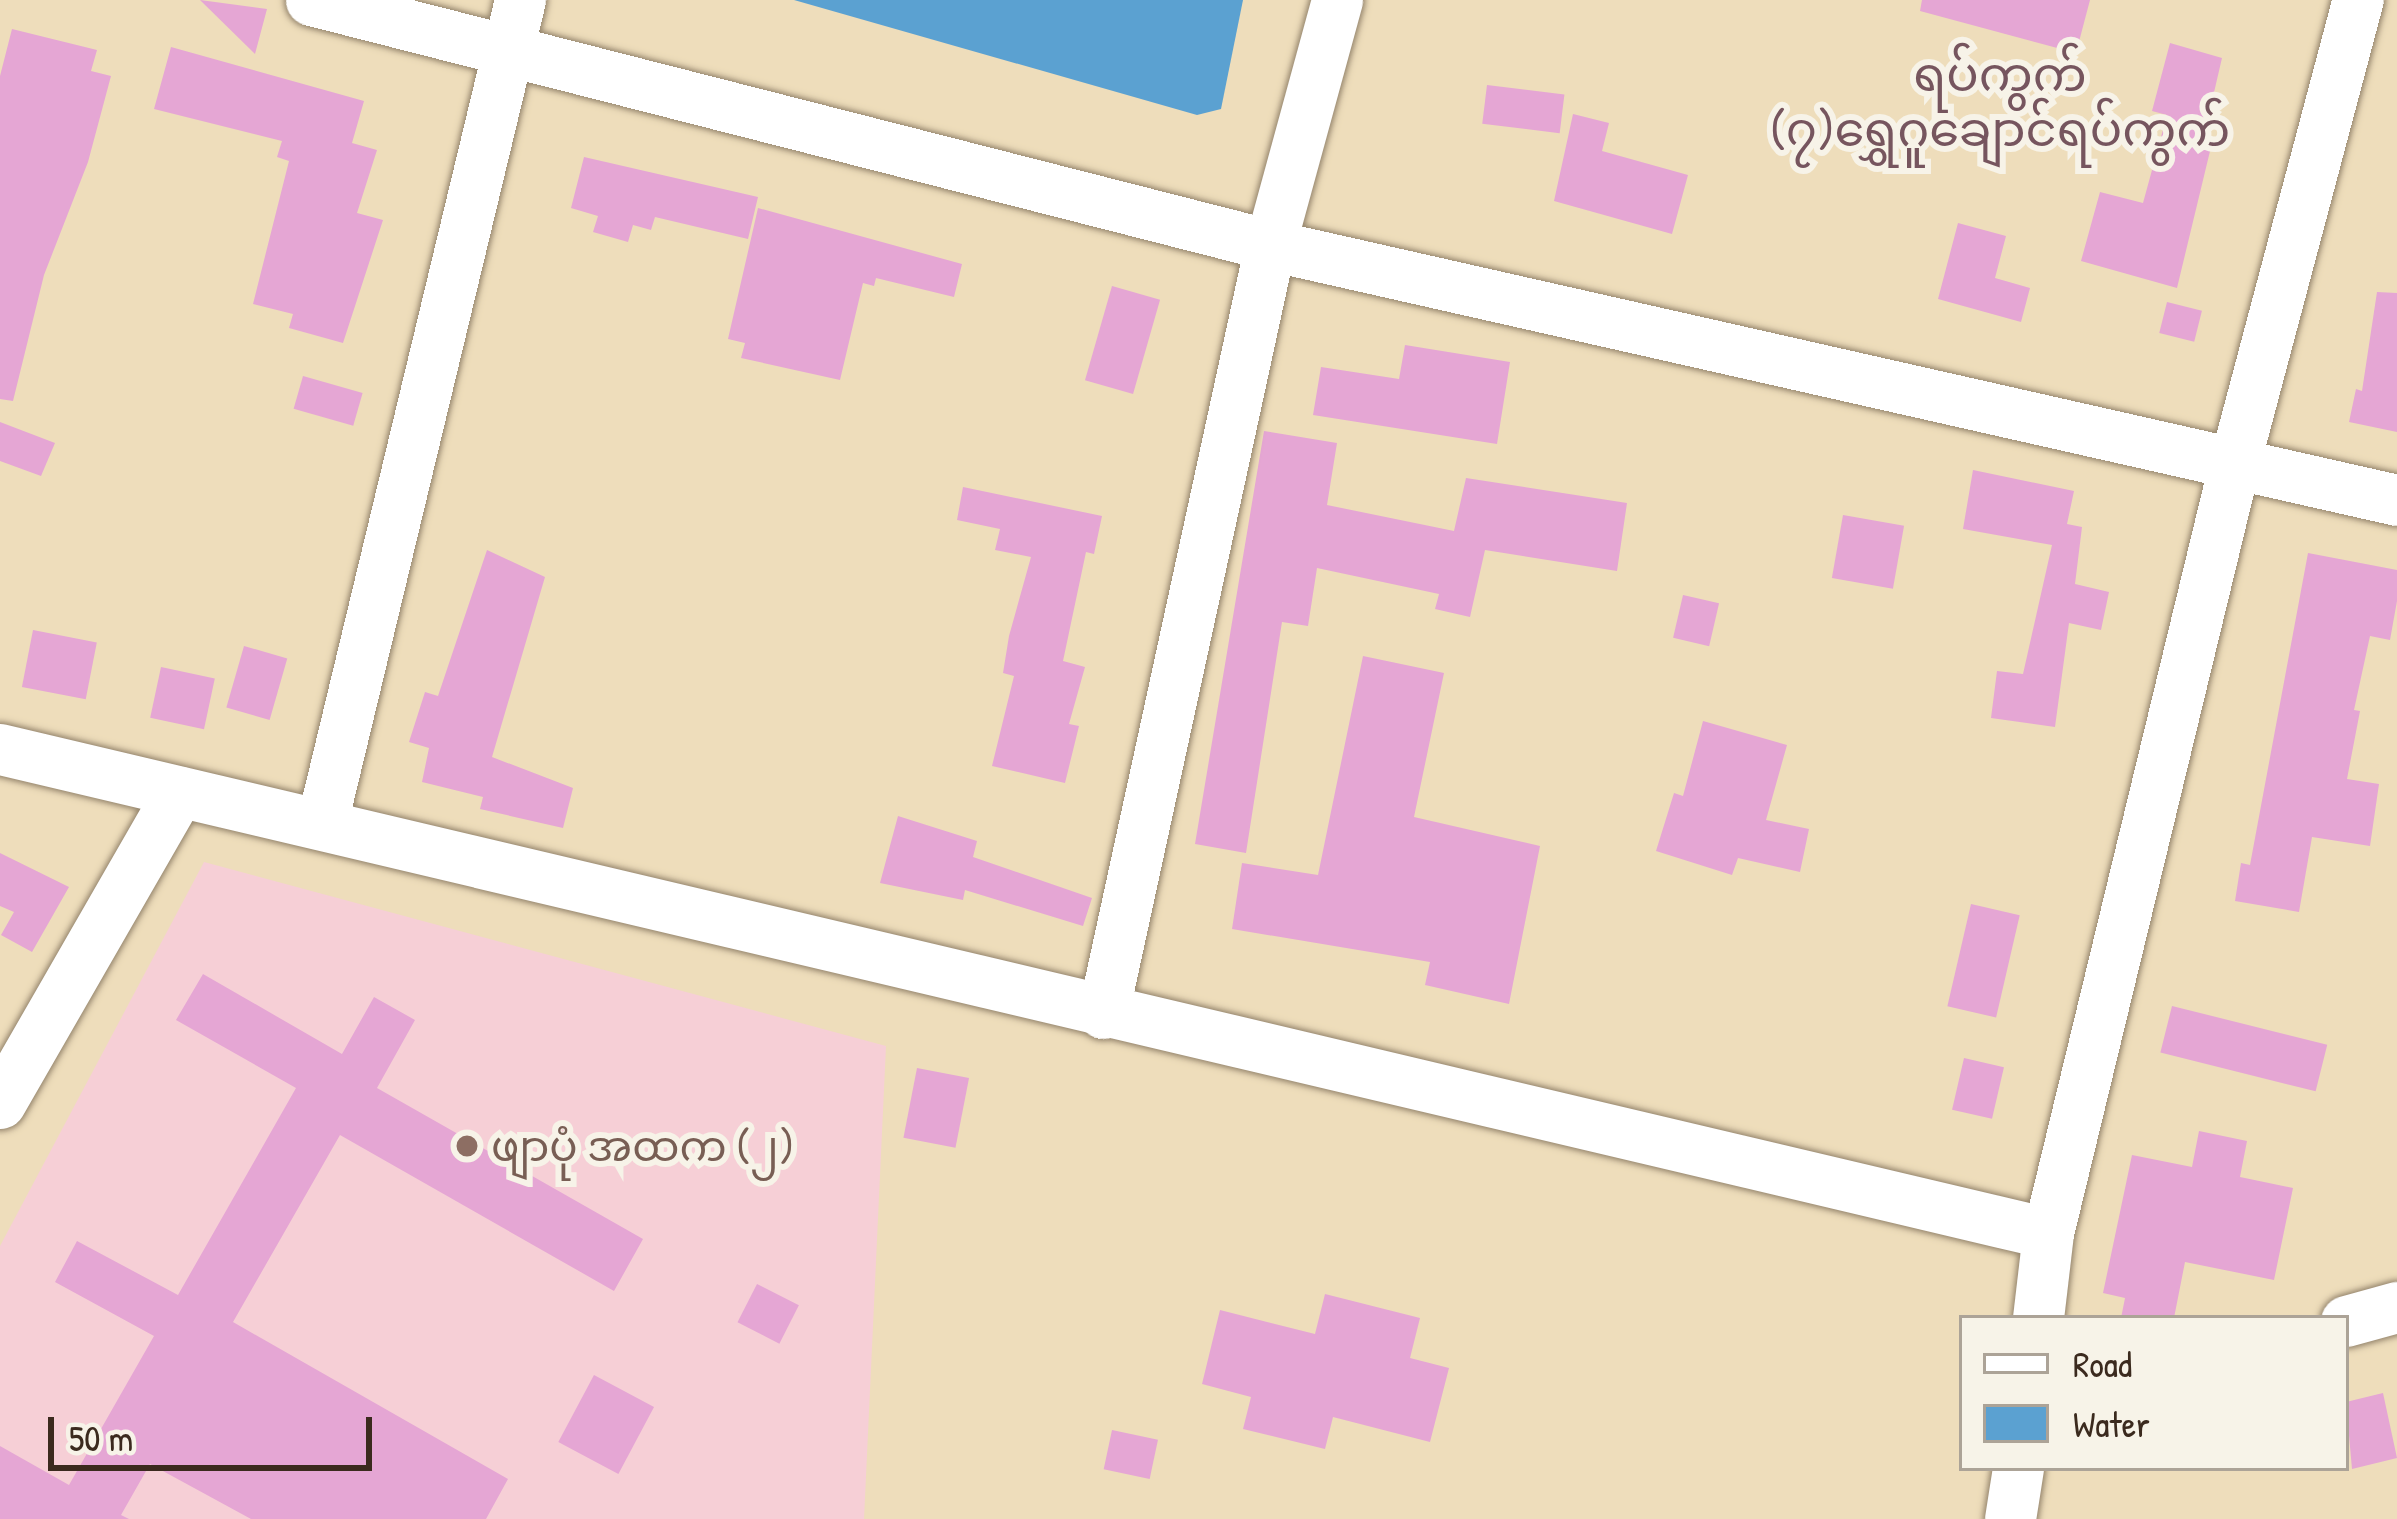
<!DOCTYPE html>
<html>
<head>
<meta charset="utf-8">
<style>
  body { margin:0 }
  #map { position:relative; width:2397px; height:1519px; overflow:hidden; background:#edb; font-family:"Patrick Hand","Noto Sans Myanmar",sans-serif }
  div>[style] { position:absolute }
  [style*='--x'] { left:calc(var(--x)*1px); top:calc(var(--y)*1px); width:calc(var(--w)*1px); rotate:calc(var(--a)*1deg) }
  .built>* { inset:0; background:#f6cfd6 }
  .water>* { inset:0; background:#5ba1d1 }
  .building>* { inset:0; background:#e5a6d4; transform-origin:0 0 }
  .roads { filter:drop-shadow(0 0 3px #94846c) drop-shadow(0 0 3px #94846c) }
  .minor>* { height:51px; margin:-25.5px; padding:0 25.5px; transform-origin:25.5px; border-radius:25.5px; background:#fff }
  .dots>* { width:33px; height:33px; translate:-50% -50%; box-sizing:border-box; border:6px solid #f7f3e8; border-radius:50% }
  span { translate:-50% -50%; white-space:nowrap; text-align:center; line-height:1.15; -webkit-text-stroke:12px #f7f3e8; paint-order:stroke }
  .education-label { font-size:42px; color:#785e54 }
  .left { translate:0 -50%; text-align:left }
  .quarter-label { font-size:48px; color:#76555e }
  .legend { position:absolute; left:1959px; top:1315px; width:390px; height:156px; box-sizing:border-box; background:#f7f3e8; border:3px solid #aca397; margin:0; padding:15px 21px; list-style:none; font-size:36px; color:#3b2a1e }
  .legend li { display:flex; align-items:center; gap:24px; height:60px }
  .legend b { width:60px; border:3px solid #aca397 }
  .scale { position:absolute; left:48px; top:1417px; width:324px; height:54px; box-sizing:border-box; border:6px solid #3b2a1e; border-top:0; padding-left:15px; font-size:36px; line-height:42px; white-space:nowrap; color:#3b2a1e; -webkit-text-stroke:9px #f7f3e8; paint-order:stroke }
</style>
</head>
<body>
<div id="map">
  <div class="built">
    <i style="clip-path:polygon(204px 862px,886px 1046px,864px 1519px,0 1519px,0 1246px)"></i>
  </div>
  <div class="water">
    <i style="clip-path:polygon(794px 0,1243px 0,1221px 109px,1197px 115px)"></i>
  </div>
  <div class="building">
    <i style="clip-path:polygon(200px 0,267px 9px,255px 54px)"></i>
    <i style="clip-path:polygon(1922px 0,2090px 0,2076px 53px,1920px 11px)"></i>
    <i style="clip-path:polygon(12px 29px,97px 50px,91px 71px,111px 76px,88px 162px,44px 275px,13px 401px,0 399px,0 76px)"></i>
    <i style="clip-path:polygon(2170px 43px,2222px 58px,2202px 144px,2211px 147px,2177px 288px,2081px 261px,2100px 192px,2143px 203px,2167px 115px,2152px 111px)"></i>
    <i style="clip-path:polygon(171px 47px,364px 101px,352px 143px,377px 150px,357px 213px,383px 220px,343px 343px,289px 328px,293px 314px,253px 304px,289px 161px,277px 157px,282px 141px,154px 109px)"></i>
    <i style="left:1487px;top:85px;width:78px;height:39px;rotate:7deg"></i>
    <i style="clip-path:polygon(1573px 114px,1609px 123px,1602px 151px,1688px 175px,1672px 234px,1554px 201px)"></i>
    <i style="clip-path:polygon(584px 157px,758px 197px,748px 239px,655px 217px,651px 230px,633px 225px,628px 242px,593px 232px,598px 216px,571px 208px)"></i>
    <i style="clip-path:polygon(758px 208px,962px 264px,954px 297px,876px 278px,874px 286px,863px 283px,840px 380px,741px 358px,745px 343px,728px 339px)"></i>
    <i style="clip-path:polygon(1958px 223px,2006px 236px,1995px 278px,2030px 288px,2021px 322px,1938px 299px)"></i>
    <i style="left:1112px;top:286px;width:50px;height:98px;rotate:16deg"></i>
    <i style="clip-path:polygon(2377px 292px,2397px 293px,2397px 432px,2349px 422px,2356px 389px,2362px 391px)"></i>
    <i style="left:2167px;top:302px;width:36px;height:32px;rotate:14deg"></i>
    <i style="clip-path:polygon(1405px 345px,1510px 362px,1497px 444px,1313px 415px,1321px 367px,1399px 379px)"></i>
    <i style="left:303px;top:376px;width:62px;height:34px;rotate:16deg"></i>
    <i style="clip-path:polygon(0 422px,55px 443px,41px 476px,0 461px)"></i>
    <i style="clip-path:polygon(1264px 431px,1337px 443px,1327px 505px,1454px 531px,1466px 478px,1627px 503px,1617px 571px,1485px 550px,1470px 617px,1435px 609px,1439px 594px,1317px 568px,1308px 626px,1282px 622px,1246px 853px,1195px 844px)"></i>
    <i style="clip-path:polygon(1973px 470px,2074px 491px,2067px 524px,2082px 527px,2075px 584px,2109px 592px,2101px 630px,2069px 623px,2055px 727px,1991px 718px,1997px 671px,2023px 674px,2052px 545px,1963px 529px)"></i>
    <i style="clip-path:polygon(963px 487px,1102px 516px,1094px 554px,1086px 552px,1063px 661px,1085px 667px,1069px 724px,1079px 726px,1065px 783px,992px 766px,1014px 676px,1003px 673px,1009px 636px,1031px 557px,995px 550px,1000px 529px,957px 520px)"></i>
    <i style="left:1843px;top:515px;width:62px;height:64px;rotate:10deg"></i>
    <i style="clip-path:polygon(487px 550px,545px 577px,492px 757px,573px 788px,563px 828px,480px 809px,483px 797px,422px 782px,429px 748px,409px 742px,425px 692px,438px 696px)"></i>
    <i style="clip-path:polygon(2308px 553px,2397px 570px,2397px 601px,2390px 640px,2370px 636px,2354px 710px,2360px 711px,2347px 779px,2379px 784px,2370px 846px,2312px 837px,2299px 912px,2235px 901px,2241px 863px,2250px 865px)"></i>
    <i style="left:1683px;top:595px;width:37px;height:44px;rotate:13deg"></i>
    <i style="left:33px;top:630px;width:65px;height:58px;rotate:11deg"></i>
    <i style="left:244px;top:646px;width:45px;height:64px;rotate:16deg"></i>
    <i style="clip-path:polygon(1363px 656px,1444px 673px,1414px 817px,1540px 846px,1509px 1004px,1425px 985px,1430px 962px,1232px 929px,1242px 863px,1318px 875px)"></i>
    <i style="left:161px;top:667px;width:55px;height:52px;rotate:12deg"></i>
    <i style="clip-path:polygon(1703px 721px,1787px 745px,1766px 820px,1809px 829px,1800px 872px,1738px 858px,1732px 875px,1656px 851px,1674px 793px,1683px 796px)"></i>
    <i style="clip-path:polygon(898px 816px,977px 841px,973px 857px,1092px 898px,1083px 926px,965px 890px,963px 900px,880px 883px)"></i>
    <i style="clip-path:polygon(0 853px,69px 887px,32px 952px,1px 935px,14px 912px,0 906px)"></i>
    <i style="left:1971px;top:904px;width:50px;height:105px;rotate:13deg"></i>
    <i style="clip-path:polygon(203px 974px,342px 1054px,374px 997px,415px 1020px,377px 1088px,643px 1239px,614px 1291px,340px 1135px,233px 1322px,508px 1479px,486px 1519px,251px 1519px,150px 1464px,121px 1515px,129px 1519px,0 1519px,0 1446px,69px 1485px,154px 1336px,55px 1282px,77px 1241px,178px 1295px,296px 1088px,176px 1020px)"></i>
    <i style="left:2172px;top:1006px;width:160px;height:48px;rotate:14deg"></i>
    <i style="left:1964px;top:1058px;width:41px;height:53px;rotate:13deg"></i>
    <i style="left:917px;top:1068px;width:53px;height:71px;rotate:11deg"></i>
    <i style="clip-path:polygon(2199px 1131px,2247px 1141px,2240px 1177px,2293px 1188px,2274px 1280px,2185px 1262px,2174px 1318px,2121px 1318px,2125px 1298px,2103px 1293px,2132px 1155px,2192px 1167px)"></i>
    <i style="left:757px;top:1284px;width:47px;height:43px;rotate:27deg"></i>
    <i style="clip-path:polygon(1325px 1294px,1420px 1318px,1410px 1358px,1449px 1368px,1430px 1442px,1333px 1417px,1325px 1449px,1243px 1429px,1251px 1397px,1202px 1384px,1220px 1310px,1315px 1334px)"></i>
    <i style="left:594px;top:1375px;width:68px;height:76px;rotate:28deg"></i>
    <i style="clip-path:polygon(2383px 1393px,2397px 1458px,2352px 1469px,2346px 1402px)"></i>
    <i style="left:1112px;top:1430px;width:47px;height:40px;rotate:12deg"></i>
  </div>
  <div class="roads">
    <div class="minor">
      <i style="--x:311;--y:0;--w:990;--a:14.33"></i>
      <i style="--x:1270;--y:245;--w:1155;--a:12.75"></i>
      <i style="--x:0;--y:749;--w:2104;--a:13.3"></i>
      <i style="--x:322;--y:822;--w:846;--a:-76.46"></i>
      <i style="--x:1103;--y:1013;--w:786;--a:-77.73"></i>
      <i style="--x:1270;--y:245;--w:254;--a:-74.7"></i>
      <i style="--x:0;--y:1103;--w:359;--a:-60.1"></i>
      <i style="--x:2038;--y:1318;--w:86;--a:-83.3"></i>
      <i style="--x:2048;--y:1233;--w:794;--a:-76.38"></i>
      <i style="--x:2235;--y:461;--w:477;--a:-75.1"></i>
      <i style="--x:2346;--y:1321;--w:53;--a:-15.4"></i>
      <i style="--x:2010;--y:1519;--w:52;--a:-81.1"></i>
    </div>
  </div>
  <div class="dots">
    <i style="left:467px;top:1146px;background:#8d6e63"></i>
  </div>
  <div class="education-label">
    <span class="left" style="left:491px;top:1146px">ဖျာပုံ အထက (၂)</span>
  </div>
  <div class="quarter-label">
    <span style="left:2000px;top:101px">ရပ်ကွက်<br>(၇)ရွှေဂူချောင်ရပ်ကွက်</span>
  </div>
  <ul class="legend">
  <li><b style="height:15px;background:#fff"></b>Road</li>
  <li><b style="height:33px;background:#5ba1d1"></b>Water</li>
  </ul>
  <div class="scale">50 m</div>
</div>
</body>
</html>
